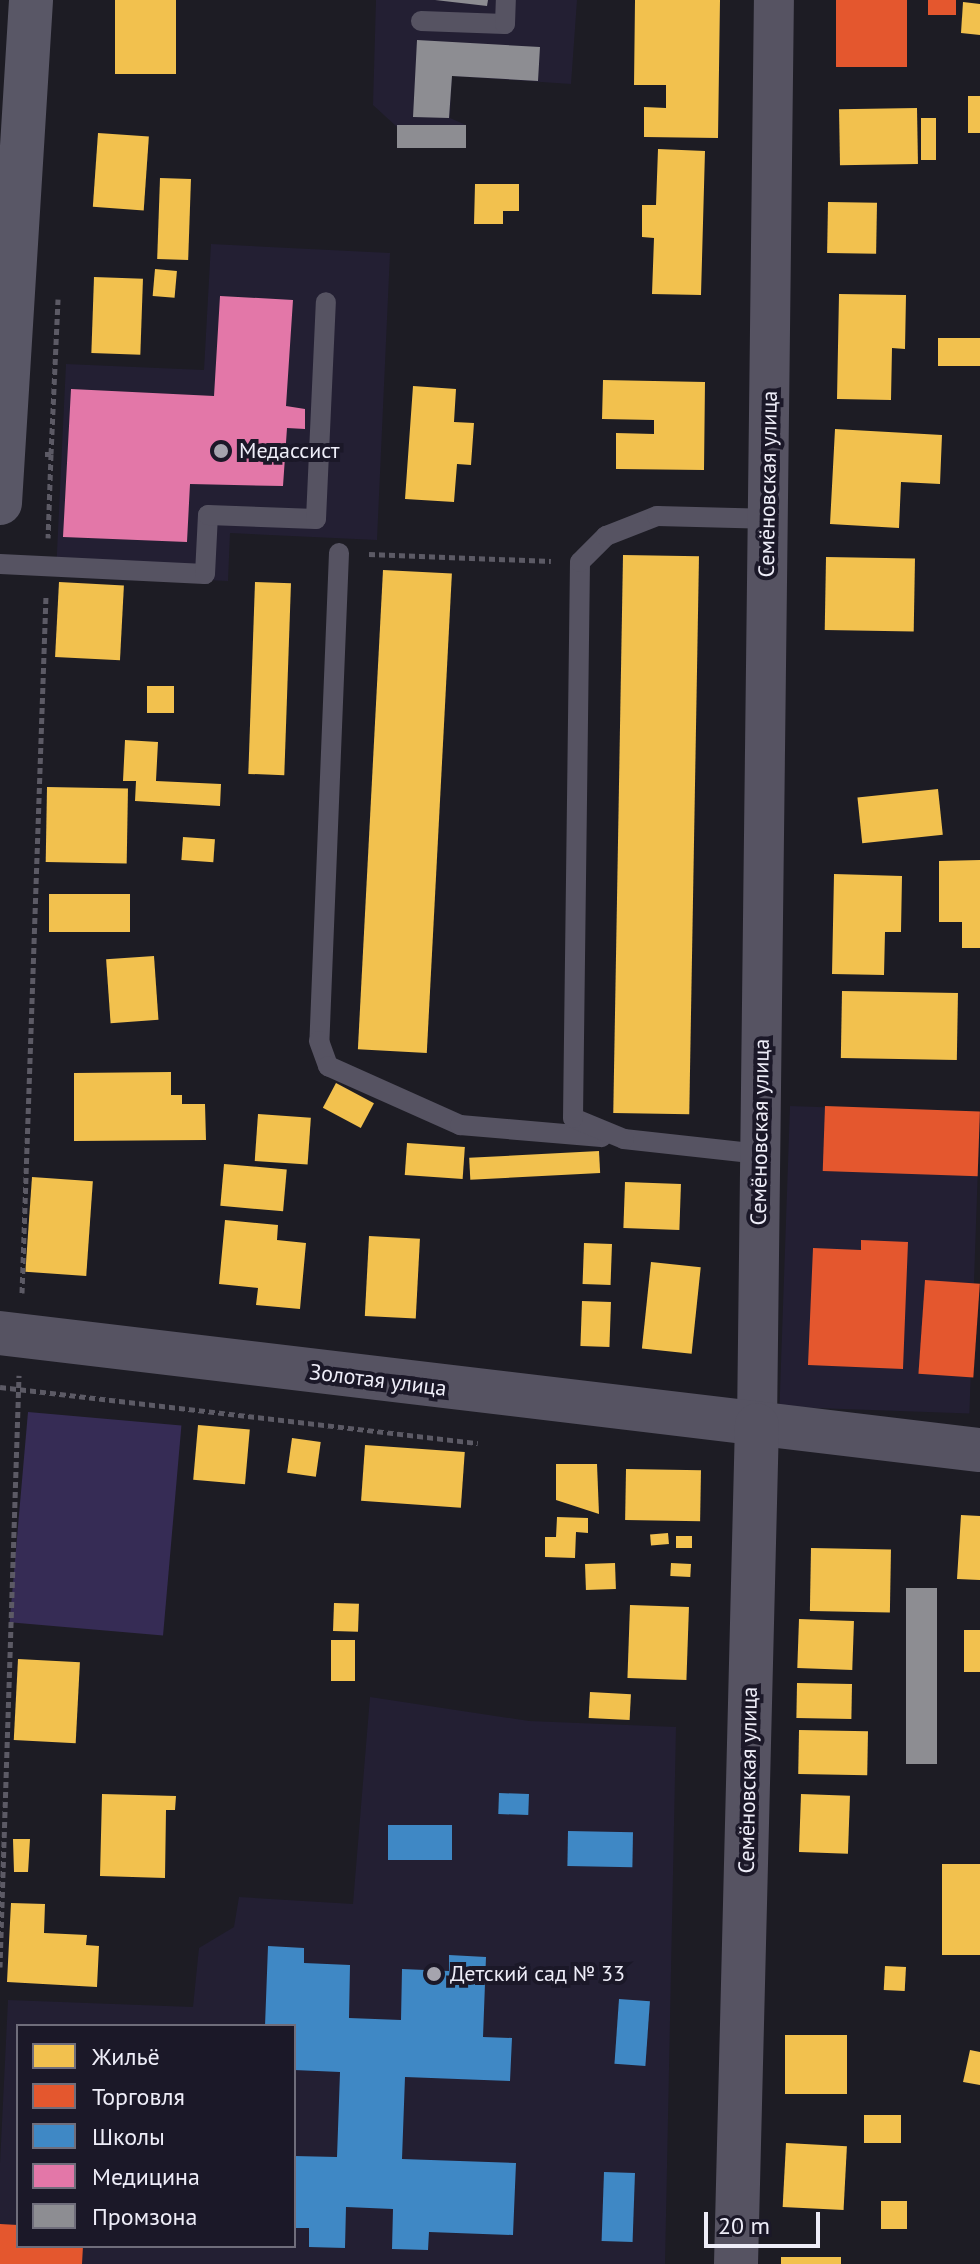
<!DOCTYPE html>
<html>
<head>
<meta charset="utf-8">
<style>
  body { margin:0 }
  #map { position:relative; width:980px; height:2264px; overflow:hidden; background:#1d1c24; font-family:"PT Sans",sans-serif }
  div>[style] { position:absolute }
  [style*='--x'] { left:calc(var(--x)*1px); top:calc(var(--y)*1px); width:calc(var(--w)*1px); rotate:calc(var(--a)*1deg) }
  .built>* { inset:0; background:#231f33; transform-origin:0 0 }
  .green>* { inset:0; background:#362c55; transform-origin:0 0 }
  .homes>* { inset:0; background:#f2c14e; transform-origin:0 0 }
  .shops>* { inset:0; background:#e4572e; transform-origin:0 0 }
  .schools>* { inset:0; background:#3f88c5; transform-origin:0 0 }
  .health>* { inset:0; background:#e377a8 }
  .industry>* { inset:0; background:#8d8d92; transform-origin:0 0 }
  .path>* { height:5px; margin-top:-2.5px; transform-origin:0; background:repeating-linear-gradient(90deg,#5c5a65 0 6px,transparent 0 10px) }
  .service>* { height:20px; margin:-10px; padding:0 10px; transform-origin:10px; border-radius:10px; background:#565362 }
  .minor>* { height:40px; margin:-20px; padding:0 20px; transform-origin:20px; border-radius:20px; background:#565362 }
  .tertiary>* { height:44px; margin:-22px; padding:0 22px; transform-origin:22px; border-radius:22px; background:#565362 }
  .secondary>* { height:44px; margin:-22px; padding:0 22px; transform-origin:22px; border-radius:22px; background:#595766 }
  .dots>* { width:22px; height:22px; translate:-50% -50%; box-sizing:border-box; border:4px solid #1b1828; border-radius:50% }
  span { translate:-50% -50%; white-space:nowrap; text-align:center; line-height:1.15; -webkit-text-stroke:8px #1b1828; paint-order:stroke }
  .poi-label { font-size:22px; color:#eeedf8 }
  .left { translate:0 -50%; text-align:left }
  .street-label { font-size:22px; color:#eeedf8 }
  .legend { position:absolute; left:16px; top:2024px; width:280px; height:224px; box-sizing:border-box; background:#1b1828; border:2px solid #6f6d7b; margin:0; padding:10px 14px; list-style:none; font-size:24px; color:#eeedf8 }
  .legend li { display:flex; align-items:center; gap:16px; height:40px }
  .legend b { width:40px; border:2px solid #6f6d7b }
  .scale { position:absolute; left:704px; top:2212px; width:116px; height:36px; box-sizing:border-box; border:4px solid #eeedf8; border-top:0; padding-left:10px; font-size:24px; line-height:28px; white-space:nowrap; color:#eeedf8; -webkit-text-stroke:6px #1b1828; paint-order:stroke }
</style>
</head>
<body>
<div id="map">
  <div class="built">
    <i style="clip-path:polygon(376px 0,577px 0,571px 84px,452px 76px,450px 118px,466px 125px,397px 127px,373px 105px)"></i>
    <i style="clip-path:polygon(211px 244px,390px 253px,377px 540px,230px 533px,228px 581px,56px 573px,66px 364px,204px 370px)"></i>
    <i style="left:790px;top:1106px;width:190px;height:301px;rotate:2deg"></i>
    <i style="clip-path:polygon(evenodd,370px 1697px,529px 1721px,676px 1727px,665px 2264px,0 2264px,0 2164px,8px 2000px,193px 2007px,199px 1948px,234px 1927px,239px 1897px,353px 1904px,370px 1697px,18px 2026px,294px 2026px,294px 2246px,18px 2246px,18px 2026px)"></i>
  </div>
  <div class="green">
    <i style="left:28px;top:1412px;width:154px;height:211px;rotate:5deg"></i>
  </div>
  <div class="homes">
    <i style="left:115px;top:0;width:61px;height:74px"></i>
    <i style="clip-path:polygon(635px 0,720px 0,718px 138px,644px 137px,644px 107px,666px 108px,666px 85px,634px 85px)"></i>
    <i style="clip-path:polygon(963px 2px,980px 4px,980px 35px,961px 33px)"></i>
    <i style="left:968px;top:96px;width:12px;height:37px"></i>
    <i style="left:917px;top:108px;width:56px;height:78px;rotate:89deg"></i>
    <i style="left:921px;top:118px;width:15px;height:42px"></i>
    <i style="left:98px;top:133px;width:51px;height:74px;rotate:4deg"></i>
    <i style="clip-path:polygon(658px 149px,705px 151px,701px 295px,652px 294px,654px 238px,642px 237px,642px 205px,656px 205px)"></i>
    <i style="left:160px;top:178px;width:31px;height:81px;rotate:2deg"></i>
    <i style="clip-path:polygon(475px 184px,519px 184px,519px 211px,503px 211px,503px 224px,474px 224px)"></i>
    <i style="left:828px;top:202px;width:49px;height:51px;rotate:1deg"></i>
    <i style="left:155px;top:269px;width:22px;height:27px;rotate:5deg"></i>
    <i style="left:94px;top:277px;width:49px;height:76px;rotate:2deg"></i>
    <i style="clip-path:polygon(839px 294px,906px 295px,905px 349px,892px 348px,891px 400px,837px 399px)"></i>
    <i style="left:938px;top:338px;width:42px;height:28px"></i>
    <i style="clip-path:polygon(603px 380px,705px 382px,704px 470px,616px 469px,616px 433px,654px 434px,654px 420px,602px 419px)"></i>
    <i style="clip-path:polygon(413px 386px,456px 389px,454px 422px,474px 423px,471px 465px,457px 464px,454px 502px,405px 499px)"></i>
    <i style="clip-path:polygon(835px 429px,942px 435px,940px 484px,901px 482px,899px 528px,830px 524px)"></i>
    <i style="left:623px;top:555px;width:76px;height:558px;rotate:1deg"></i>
    <i style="left:826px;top:557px;width:89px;height:73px;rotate:1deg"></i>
    <i style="left:383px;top:570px;width:69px;height:480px;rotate:3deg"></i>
    <i style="left:59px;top:582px;width:65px;height:75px;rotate:3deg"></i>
    <i style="left:255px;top:582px;width:36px;height:192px;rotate:2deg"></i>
    <i style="left:147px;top:686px;width:27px;height:27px"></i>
    <i style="clip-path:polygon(125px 740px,158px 742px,156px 781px,221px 784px,220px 806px,135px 801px,136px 781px,123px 781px)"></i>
    <i style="left:47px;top:787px;width:81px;height:75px;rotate:1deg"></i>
    <i style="left:938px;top:789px;width:46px;height:81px;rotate:84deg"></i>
    <i style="left:183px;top:837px;width:32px;height:23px;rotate:4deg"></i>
    <i style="clip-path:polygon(980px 860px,980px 948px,962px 948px,962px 922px,939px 922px,939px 861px)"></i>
    <i style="clip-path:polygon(834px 874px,902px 876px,901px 932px,885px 932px,884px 975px,832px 974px)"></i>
    <i style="left:49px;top:894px;width:81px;height:38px"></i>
    <i style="left:154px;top:956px;width:64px;height:48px;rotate:86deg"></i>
    <i style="left:842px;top:991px;width:116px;height:67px;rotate:1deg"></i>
    <i style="clip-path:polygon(171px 1072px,171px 1095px,182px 1095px,182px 1104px,205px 1104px,206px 1140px,74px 1141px,74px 1073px)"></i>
    <i style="left:336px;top:1083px;width:43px;height:28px;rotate:28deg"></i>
    <i style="left:258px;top:1114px;width:53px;height:47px;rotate:4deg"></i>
    <i style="left:407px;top:1143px;width:58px;height:32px;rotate:4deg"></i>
    <i style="left:599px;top:1151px;width:22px;height:130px;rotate:87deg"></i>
    <i style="left:224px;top:1164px;width:63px;height:42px;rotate:5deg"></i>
    <i style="left:32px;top:1177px;width:61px;height:95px;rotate:4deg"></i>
    <i style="left:625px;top:1182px;width:56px;height:46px;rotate:2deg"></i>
    <i style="clip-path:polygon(225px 1220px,278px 1225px,277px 1240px,306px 1243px,300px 1309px,256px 1305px,258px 1288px,219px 1284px)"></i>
    <i style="left:369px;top:1236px;width:51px;height:80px;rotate:3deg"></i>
    <i style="left:584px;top:1243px;width:28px;height:41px;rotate:2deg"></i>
    <i style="left:651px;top:1262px;width:50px;height:87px;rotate:6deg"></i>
    <i style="left:582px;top:1301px;width:29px;height:45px;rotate:2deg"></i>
    <i style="left:198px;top:1425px;width:52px;height:55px;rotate:5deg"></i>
    <i style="left:292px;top:1438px;width:29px;height:35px;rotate:8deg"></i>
    <i style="left:365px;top:1445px;width:100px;height:56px;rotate:4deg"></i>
    <i style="clip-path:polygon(556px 1464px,597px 1464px,599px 1514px,556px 1500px)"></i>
    <i style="left:626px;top:1469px;width:75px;height:51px;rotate:1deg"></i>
    <i style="clip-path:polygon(961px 1515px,980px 1516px,980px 1580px,957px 1579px)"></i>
    <i style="clip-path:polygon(557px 1517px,588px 1518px,588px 1533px,576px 1532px,575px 1558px,545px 1557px,545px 1537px,556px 1537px)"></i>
    <i style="left:668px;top:1533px;width:11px;height:18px;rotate:85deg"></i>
    <i style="left:676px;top:1536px;width:16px;height:12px"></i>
    <i style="left:811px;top:1548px;width:80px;height:63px;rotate:1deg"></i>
    <i style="left:615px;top:1563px;width:26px;height:30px;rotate:88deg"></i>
    <i style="left:671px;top:1563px;width:20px;height:13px;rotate:3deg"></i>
    <i style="left:334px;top:1603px;width:25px;height:28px;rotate:2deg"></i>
    <i style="left:630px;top:1605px;width:59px;height:73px;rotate:2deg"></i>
    <i style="left:799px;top:1619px;width:55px;height:49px;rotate:2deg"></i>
    <i style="left:964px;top:1630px;width:16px;height:42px"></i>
    <i style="left:331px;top:1640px;width:24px;height:41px"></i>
    <i style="left:18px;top:1659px;width:62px;height:81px;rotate:3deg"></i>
    <i style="left:797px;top:1683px;width:55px;height:35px;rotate:1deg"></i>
    <i style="left:590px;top:1692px;width:41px;height:26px;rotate:3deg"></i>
    <i style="left:799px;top:1730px;width:69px;height:44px;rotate:1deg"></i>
    <i style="clip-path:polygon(102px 1794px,176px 1796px,175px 1810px,166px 1810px,165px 1878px,100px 1876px)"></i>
    <i style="left:801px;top:1794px;width:49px;height:58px;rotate:2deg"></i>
    <i style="clip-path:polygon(13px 1839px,30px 1839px,28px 1872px,14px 1872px)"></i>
    <i style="left:942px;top:1864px;width:38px;height:91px"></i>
    <i style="clip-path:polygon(11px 1903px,45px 1904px,44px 1933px,87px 1935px,86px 1945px,99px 1946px,97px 1987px,7px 1982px)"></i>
    <i style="left:885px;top:1966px;width:21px;height:24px;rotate:3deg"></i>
    <i style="left:847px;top:2035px;width:59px;height:62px;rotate:90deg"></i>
    <i style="clip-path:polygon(970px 2050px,980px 2052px,980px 2085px,963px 2082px)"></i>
    <i style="left:864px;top:2115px;width:37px;height:28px"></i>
    <i style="left:786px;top:2143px;width:61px;height:64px;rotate:3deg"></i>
    <i style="left:881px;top:2201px;width:26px;height:28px"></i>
    <i style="left:781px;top:2257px;width:60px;height:7px"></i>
  </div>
  <div class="shops">
    <i style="left:836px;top:0;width:71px;height:67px"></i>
    <i style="left:928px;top:0;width:28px;height:15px"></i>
    <i style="left:825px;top:1106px;width:155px;height:65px;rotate:2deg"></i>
    <i style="clip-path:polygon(861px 1240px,908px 1242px,903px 1369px,808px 1365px,813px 1248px,861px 1250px)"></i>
    <i style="left:925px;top:1280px;width:55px;height:94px;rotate:4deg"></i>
    <i style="clip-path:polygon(0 2224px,18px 2225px,18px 2246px,83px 2246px,82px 2264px,0 2264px)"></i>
  </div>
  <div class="schools">
    <i style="left:499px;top:1793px;width:30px;height:21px;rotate:2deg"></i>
    <i style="left:452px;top:1825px;width:35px;height:64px;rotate:90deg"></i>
    <i style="left:568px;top:1831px;width:65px;height:35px;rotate:1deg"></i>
    <i style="clip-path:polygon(268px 1946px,304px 1948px,304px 1963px,350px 1965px,349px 2018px,401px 2020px,402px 1969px,449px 1971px,449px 1955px,486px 1957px,483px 2037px,512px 2038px,510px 2081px,405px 2077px,402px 2159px,516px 2163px,513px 2235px,429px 2232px,428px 2250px,392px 2249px,393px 2209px,346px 2207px,345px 2248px,309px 2247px,309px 2228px,294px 2228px,294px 2156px,337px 2157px,340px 2072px,294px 2070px,294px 2026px,265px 2026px)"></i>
    <i style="left:619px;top:1999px;width:31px;height:65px;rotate:4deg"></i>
    <i style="left:604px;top:2172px;width:31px;height:69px;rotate:2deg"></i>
  </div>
  <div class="health">
    <i style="clip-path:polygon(220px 296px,293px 300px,286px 406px,305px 409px,305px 429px,287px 428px,283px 486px,190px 484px,187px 542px,63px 537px,71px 389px,214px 396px)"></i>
  </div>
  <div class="industry">
    <i style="clip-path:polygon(435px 0,488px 0,487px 6px)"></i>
    <i style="clip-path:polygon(417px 40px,540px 47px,538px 81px,452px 76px,449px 118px,413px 117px)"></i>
    <i style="left:466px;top:125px;width:23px;height:69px;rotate:90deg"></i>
    <i style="left:906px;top:1588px;width:31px;height:176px"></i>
  </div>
  <div class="path">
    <i style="--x:45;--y:454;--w:6;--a:0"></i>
    <i style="--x:51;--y:454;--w:84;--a:92"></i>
    <i style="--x:51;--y:454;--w:155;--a:-87.4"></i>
    <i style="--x:369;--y:554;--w:182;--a:2.2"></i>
    <i style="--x:22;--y:1293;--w:697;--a:-88.03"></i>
    <i style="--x:0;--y:1387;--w:481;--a:6.7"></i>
    <i style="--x:0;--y:1967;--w:592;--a:-88.16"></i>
  </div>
  <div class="service">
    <i style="--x:421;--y:21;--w:84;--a:2"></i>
    <i style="--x:505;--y:24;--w:24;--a:-88"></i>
    <i style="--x:339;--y:553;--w:488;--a:92.3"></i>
    <i style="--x:319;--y:1041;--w:27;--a:70"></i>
    <i style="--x:328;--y:1066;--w:145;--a:24.1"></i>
    <i style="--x:460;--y:1125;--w:142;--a:4.9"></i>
    <i style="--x:0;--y:564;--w:205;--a:2.8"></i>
    <i style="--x:205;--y:574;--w:59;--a:-87.1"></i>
    <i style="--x:208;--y:515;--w:108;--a:2.1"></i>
    <i style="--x:316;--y:519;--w:217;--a:-87.4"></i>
    <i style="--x:760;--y:1154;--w:137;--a:-173.7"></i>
    <i style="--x:624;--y:1139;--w:55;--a:-157.6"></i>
    <i style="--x:573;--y:1118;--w:556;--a:-89.28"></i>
    <i style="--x:580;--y:562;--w:37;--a:-45"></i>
    <i style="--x:606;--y:536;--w:55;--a:-21.4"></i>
    <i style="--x:657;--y:516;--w:111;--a:1.5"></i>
  </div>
  <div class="minor">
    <i style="--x:757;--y:1425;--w:1425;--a:-89.32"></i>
  </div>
  <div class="tertiary">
    <i style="--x:0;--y:1333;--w:987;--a:6.81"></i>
    <i style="--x:736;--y:2264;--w:839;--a:-88.57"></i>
  </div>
  <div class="secondary">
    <i style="--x:0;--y:503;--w:504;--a:-86.47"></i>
  </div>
  <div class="dots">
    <i style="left:221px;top:451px;background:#a5a4ae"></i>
    <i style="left:434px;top:1974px;background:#a5a4ae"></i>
  </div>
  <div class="poi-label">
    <span class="left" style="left:239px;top:451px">Медассист</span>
    <span class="left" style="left:450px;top:1974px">Детский сад № 33</span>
  </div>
  <div class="street-label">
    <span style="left:768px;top:484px;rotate:-89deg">Семёновская улица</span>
    <span style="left:760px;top:1132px;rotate:-89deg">Семёновская улица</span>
    <span style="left:378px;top:1380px;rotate:7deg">Золотая улица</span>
    <span style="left:748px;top:1780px;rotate:-89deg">Семёновская улица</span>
  </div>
  <ul class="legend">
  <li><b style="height:22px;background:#f2c14e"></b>Жильё</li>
  <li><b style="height:22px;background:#e4572e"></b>Торговля</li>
  <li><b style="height:22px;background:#3f88c5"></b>Школы</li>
  <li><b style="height:22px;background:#e377a8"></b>Медицина</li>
  <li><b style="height:22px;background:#8d8d92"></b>Промзона</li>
  </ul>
  <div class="scale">20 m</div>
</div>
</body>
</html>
